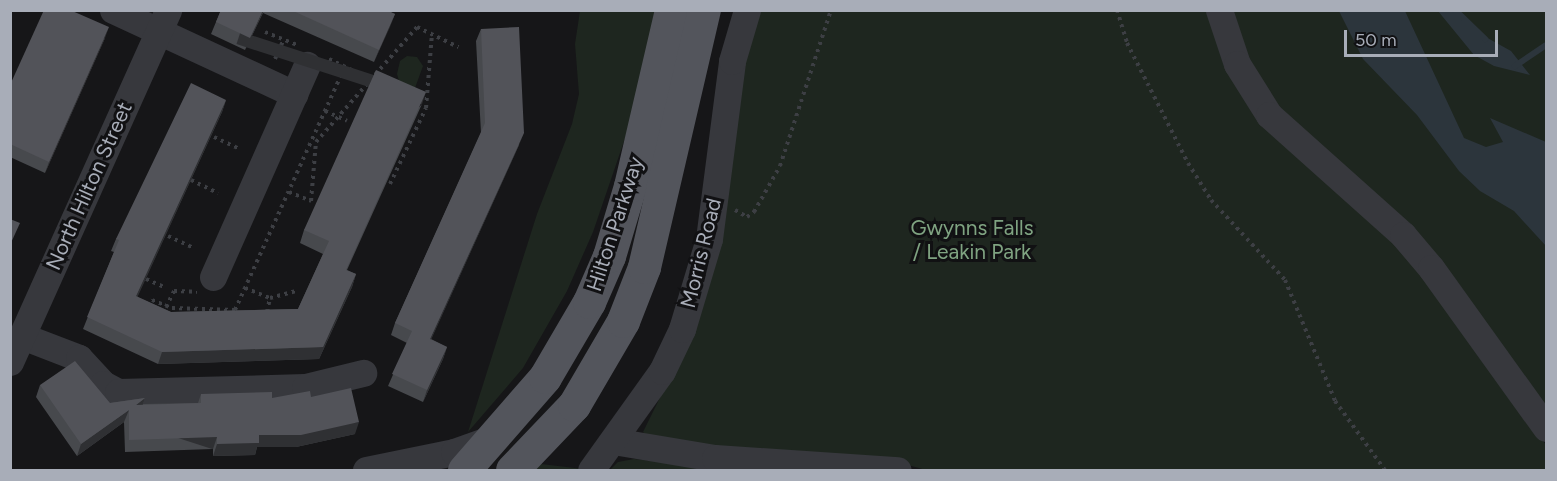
<!DOCTYPE html>
<html>
<head>
<meta charset="utf-8">
<style>
  body { margin:0 }
  #map { position:relative; width:1557px; height:481px; overflow:hidden; background:#161618; font-family:Figtree,sans-serif }
  div>[style] { position:absolute }
  [style*='--x'] { left:calc(var(--x)*1px); top:calc(var(--y)*1px); width:calc(var(--w)*1px); rotate:calc(var(--a)*1deg) }
  .green>* { inset:0; background:#1e261f }
  .water>* { inset:0; background:#2c353c }
  .stream>* { height:6px; margin:-3px; padding:0 3px; transform-origin:3px; border-radius:3px; background:#2c353c }
  .path>* { height:4px; margin-top:-2px; transform-origin:0; background:repeating-linear-gradient(90deg,#3d3f44 0 3px,transparent 0 7.5px) }
  .minor>* { height:27px; margin:-13.5px; padding:0 13.5px; transform-origin:13.5px; border-radius:13.5px; background:#37383d }
  .major>* { height:33px; margin:-16.5px; padding:0 16.5px; transform-origin:16.5px; border-radius:16.5px; background:#53555c }
  .wall>* { inset:0; background:#47494d }
  .shaded-wall>* { inset:0; background:#2f3033; transform-origin:0 0 }
  .building>* { inset:0; background:#525359 }
  span { translate:-50% -50%; white-space:nowrap; text-align:center; line-height:1.15; -webkit-text-stroke:6px #111113; paint-order:stroke }
  .street-label { font-size:21px; color:#a8adb8 }
  .park-label { font-size:21px; color:#7fa381 }
  .frame { position:absolute; inset:0; border:12px solid #a8adb8; pointer-events:none }
  .scale { position:absolute; left:1344px; top:30px; width:154px; height:27px; box-sizing:border-box; border:3px solid #a8adb8; border-top:0; padding-left:8px; font-size:18px; line-height:21px; white-space:nowrap; color:#a8adb8; -webkit-text-stroke:4px #111113; paint-order:stroke }
</style>
</head>
<body>
<div id="map">
  <div class="green">
    <i style="clip-path:polygon(1210px 10px,1238px 84px,1419px 270px,1546px 445px,1546px 470px,926px 470px,908px 465px,654px 441px,643px 432px,691px 335px,746px 57px,760px 11px)"></i>
    <i style="clip-path:polygon(580px 11px,658px 11px,635px 109px,593px 232px,567px 291px,523px 368px,468px 432px,537px 214px,572px 124px,579px 94px,575px 44px)"></i>
    <i style="clip-path:polygon(1226px 11px,1546px 11px,1546px 418px,1285px 122px,1250px 74px)"></i>
    <i style="clip-path:polygon(407px 56px,417px 57px,423px 66px,415px 88px,399px 81px,397px 74px,400px 61px)"></i>
    <i style="clip-path:polygon(634px 459px,735px 470px,610px 470px,618px 462px)"></i>
    <i style="clip-path:polygon(541px 464px,592px 470px,534px 470px)"></i>
  </div>
  <div class="water">
    <i style="clip-path:polygon(1339px 11px,1405px 11px,1464px 138px,1486px 147px,1503px 142px,1490px 118px,1546px 142px,1546px 246px,1514px 211px,1480px 191px,1459px 171px,1417px 115px,1363px 59px)"></i>
    <i style="clip-path:polygon(1438px 11px,1457px 11px,1473px 30px,1511px 51px,1530px 75px,1494px 66px,1474px 55px)"></i>
  </div>
  <div class="stream">
    <i style="--x:1455;--y:10;--w:42;--a:44"></i>
    <i style="--x:1515;--y:66;--w:37;--a:-34"></i>
  </div>
  <div class="path">
    <i style="--x:1117;--y:10;--w:34;--a:73"></i>
    <i style="--x:1127;--y:43;--w:135;--a:63.1"></i>
    <i style="--x:1188;--y:163;--w:44;--a:58.1"></i>
    <i style="--x:1211;--y:200;--w:109;--a:47.2"></i>
    <i style="--x:1285;--y:280;--w:131;--a:67.5"></i>
    <i style="--x:1335;--y:401;--w:85;--a:54.1"></i>
    <i style="--x:265;--y:32;--w:35;--a:22"></i>
    <i style="--x:275;--y:59;--w:22;--a:-66"></i>
    <i style="--x:329;--y:59;--w:46;--a:26"></i>
    <i style="--x:325;--y:111;--w:24;--a:24"></i>
    <i style="--x:214;--y:137;--w:29;--a:25"></i>
    <i style="--x:191;--y:180;--w:30;--a:26"></i>
    <i style="--x:390;--y:184;--w:84;--a:-64.7"></i>
    <i style="--x:426;--y:108;--w:74;--a:-85.4"></i>
    <i style="--x:289;--y:192;--w:24;--a:22"></i>
    <i style="--x:311;--y:201;--w:59;--a:-85.2"></i>
    <i style="--x:316;--y:142;--w:153;--a:-48.7"></i>
    <i style="--x:417;--y:27;--w:46;--a:26"></i>
    <i style="--x:735;--y:210;--w:14;--a:30"></i>
    <i style="--x:747;--y:217;--w:9;--a:-36"></i>
    <i style="--x:754;--y:212;--w:53;--a:-60.5"></i>
    <i style="--x:780;--y:166;--w:164;--a:-71.9"></i>
    <i style="--x:168;--y:236;--w:29;--a:25"></i>
    <i style="--x:146;--y:279;--w:20;--a:24"></i>
    <i style="--x:245;--y:288;--w:27;--a:22"></i>
    <i style="--x:270;--y:298;--w:27;--a:-15"></i>
    <i style="--x:149;--y:307;--w:8;--a:-67"></i>
    <i style="--x:152;--y:300;--w:22;--a:22"></i>
    <i style="--x:172;--y:308;--w:63;--a:1.8"></i>
    <i style="--x:235;--y:310;--w:268;--a:-65.7"></i>
    <i style="--x:166;--y:307;--w:18;--a:-63"></i>
    <i style="--x:174;--y:291;--w:23;--a:2"></i>
    <i style="--x:267;--y:312;--w:14;--a:-78"></i>
  </div>
  <div class="minor">
    <i style="--x:113;--y:10;--w:200;--a:24.9"></i>
    <i style="--x:1219;--y:10;--w:57;--a:71.6"></i>
    <i style="--x:1237;--y:64;--w:60;--a:57.9"></i>
    <i style="--x:1269;--y:115;--w:180;--a:41.8"></i>
    <i style="--x:1403;--y:235;--w:43;--a:49.7"></i>
    <i style="--x:1431;--y:268;--w:197;--a:54.3"></i>
    <i style="--x:213;--y:277;--w:232;--a:-66.1"></i>
    <i style="--x:22;--y:336;--w:61;--a:21.1"></i>
    <i style="--x:79;--y:358;--w:35;--a:47"></i>
    <i style="--x:103;--y:384;--w:17;--a:28"></i>
    <i style="--x:118;--y:392;--w:187;--a:-1.5"></i>
    <i style="--x:305;--y:387;--w:60;--a:-13.6"></i>
    <i style="--x:10;--y:362;--w:386;--a:-65.8"></i>
    <i style="--x:613;--y:441;--w:103;--a:9.5"></i>
    <i style="--x:715;--y:458;--w:183;--a:3.8"></i>
    <i style="--x:366;--y:470;--w:90;--a:-11.6"></i>
    <i style="--x:454;--y:452;--w:41;--a:-19.7"></i>
    <i style="--x:591;--y:470;--w:122;--a:-54.4"></i>
    <i style="--x:662;--y:371;--w:47;--a:-64.5"></i>
    <i style="--x:682;--y:329;--w:94;--a:-73.3"></i>
    <i style="--x:709;--y:239;--w:179;--a:-82.6"></i>
    <i style="--x:732;--y:61;--w:53;--a:-73.6"></i>
  </div>
  <div class="major">
    <i style="--x:464;--y:470;--w:123;--a:-48.9"></i>
    <i style="--x:545;--y:377;--w:87;--a:-59.6"></i>
    <i style="--x:589;--y:302;--w:50;--a:-66.5"></i>
    <i style="--x:609;--y:256;--w:73;--a:-73.3"></i>
    <i style="--x:630;--y:186;--w:181;--a:-76.9"></i>
    <i style="--x:512;--y:470;--w:90;--a:-46.4"></i>
    <i style="--x:574;--y:405;--w:97;--a:-59.7"></i>
    <i style="--x:623;--y:321;--w:58;--a:-68.7"></i>
    <i style="--x:644;--y:267;--w:264;--a:-76.9"></i>
  </div>
  <div class="wall">
    <i style="clip-path:polygon(221px 10px,386px 10px,395px 14px,374px 62px,263px 13px,245px 50px,211px 34px)"></i>
    <i style="clip-path:polygon(481px 29px,519px 145px,431px 339px,447px 347px,443px 359px,423px 402px,388px 386px,407px 343px,391px 335px,395px 323px,481px 133px,476px 41px)"></i>
    <i style="clip-path:polygon(105px 38px,45px 173px,10px 157px,10px 85px)"></i>
    <i style="clip-path:polygon(226px 100px,222px 112px,137px 297px,171px 312px,298px 309px,323px 254px,300px 243px,304px 230px,422px 104px,347px 270px,356px 274px,352px 287px,319px 359px,158px 364px,83px 329px,114px 252px,111px 251px,116px 239px)"></i>
    <i style="clip-path:polygon(40px 385px,110px 403px,145px 398px,143px 404px,198px 403px,201px 394px,272px 398px,311px 397px,355px 434px,296px 447px,257px 447px,255px 455px,213px 456px,213px 449px,125px 452px,124px 422px,77px 456px,36px 397px)"></i>
  </div>
  <div class="shaded-wall">
    <i style="clip-path:polygon(263px 10px,264px 10px,245px 50px,250px 38px)"></i>
    <i style="clip-path:polygon(395px 14px,390px 27px,374px 62px,379px 50px)"></i>
    <i style="clip-path:polygon(109px 27px,105px 38px,45px 173px,49px 162px)"></i>
    <i style="left:426px;top:92px;width:13px;height:195px;rotate:108deg"></i>
    <i style="clip-path:polygon(226px 100px,222px 112px,132px 309px,136px 296px)"></i>
    <i style="clip-path:polygon(524px 133px,519px 145px,426px 351px,430px 339px)"></i>
    <i style="clip-path:polygon(356px 274px,352px 287px,319px 359px,158px 364px,162px 352px,323px 347px)"></i>
    <i style="clip-path:polygon(447px 347px,443px 359px,423px 402px,427px 390px)"></i>
    <i style="clip-path:polygon(145px 398px,141px 410px,136px 405px)"></i>
    <i style="clip-path:polygon(129px 410px,124px 422px,77px 456px,81px 444px)"></i>
    <i style="clip-path:polygon(359px 422px,355px 434px,296px 447px,257px 447px,255px 455px,213px 456px,217px 444px,259px 435px)"></i>
    <i style="left:217px;top:437px;width:13px;height:88px;rotate:108deg"></i>
  </div>
  <div class="building">
    <i style="clip-path:polygon(44px 10px,70px 10px,109px 27px,49px 162px,10px 144px,10px 85px)"></i>
    <i style="clip-path:polygon(221px 10px,263px 10px,250px 38px,216px 22px)"></i>
    <i style="clip-path:polygon(291px 10px,386px 10px,395px 14px,379px 50px)"></i>
    <i style="clip-path:polygon(519px 27px,524px 133px,430px 339px,447px 347px,427px 390px,392px 374px,412px 331px,395px 323px,485px 123px,481px 29px)"></i>
    <i style="clip-path:polygon(376px 70px,426px 92px,346px 270px,356px 274px,323px 347px,162px 352px,87px 317px,119px 240px,116px 239px,191px 83px,226px 100px,136px 296px,171px 312px,298px 309px,329px 241px,304px 230px)"></i>
    <i style="clip-path:polygon(10px 219px,20px 223px,10px 245px)"></i>
    <i style="clip-path:polygon(75px 361px,110px 403px,145px 398px,136px 405px,201px 403px,201px 394px,272px 392px,272px 398px,310px 391px,311px 397px,351px 388px,359px 422px,301px 435px,259px 435px,259px 443px,217px 444px,217px 437px,129px 440px,129px 410px,81px 444px,40px 385px)"></i>
  </div>
  <div class="street-label">
    <span style="left:89px;top:186px;rotate:-66deg">North Hilton Street</span>
    <span style="left:615px;top:224px;rotate:-72deg">Hilton Parkway</span>
    <span style="left:701px;top:253px;rotate:-76deg">Morris Road</span>
  </div>
  <div class="park-label">
    <span style="left:972px;top:240px">Gwynns Falls<br>/ Leakin Park</span>
  </div>
  <div class="frame"></div>
  <div class="scale">50 m</div>
</div>
</body>
</html>
